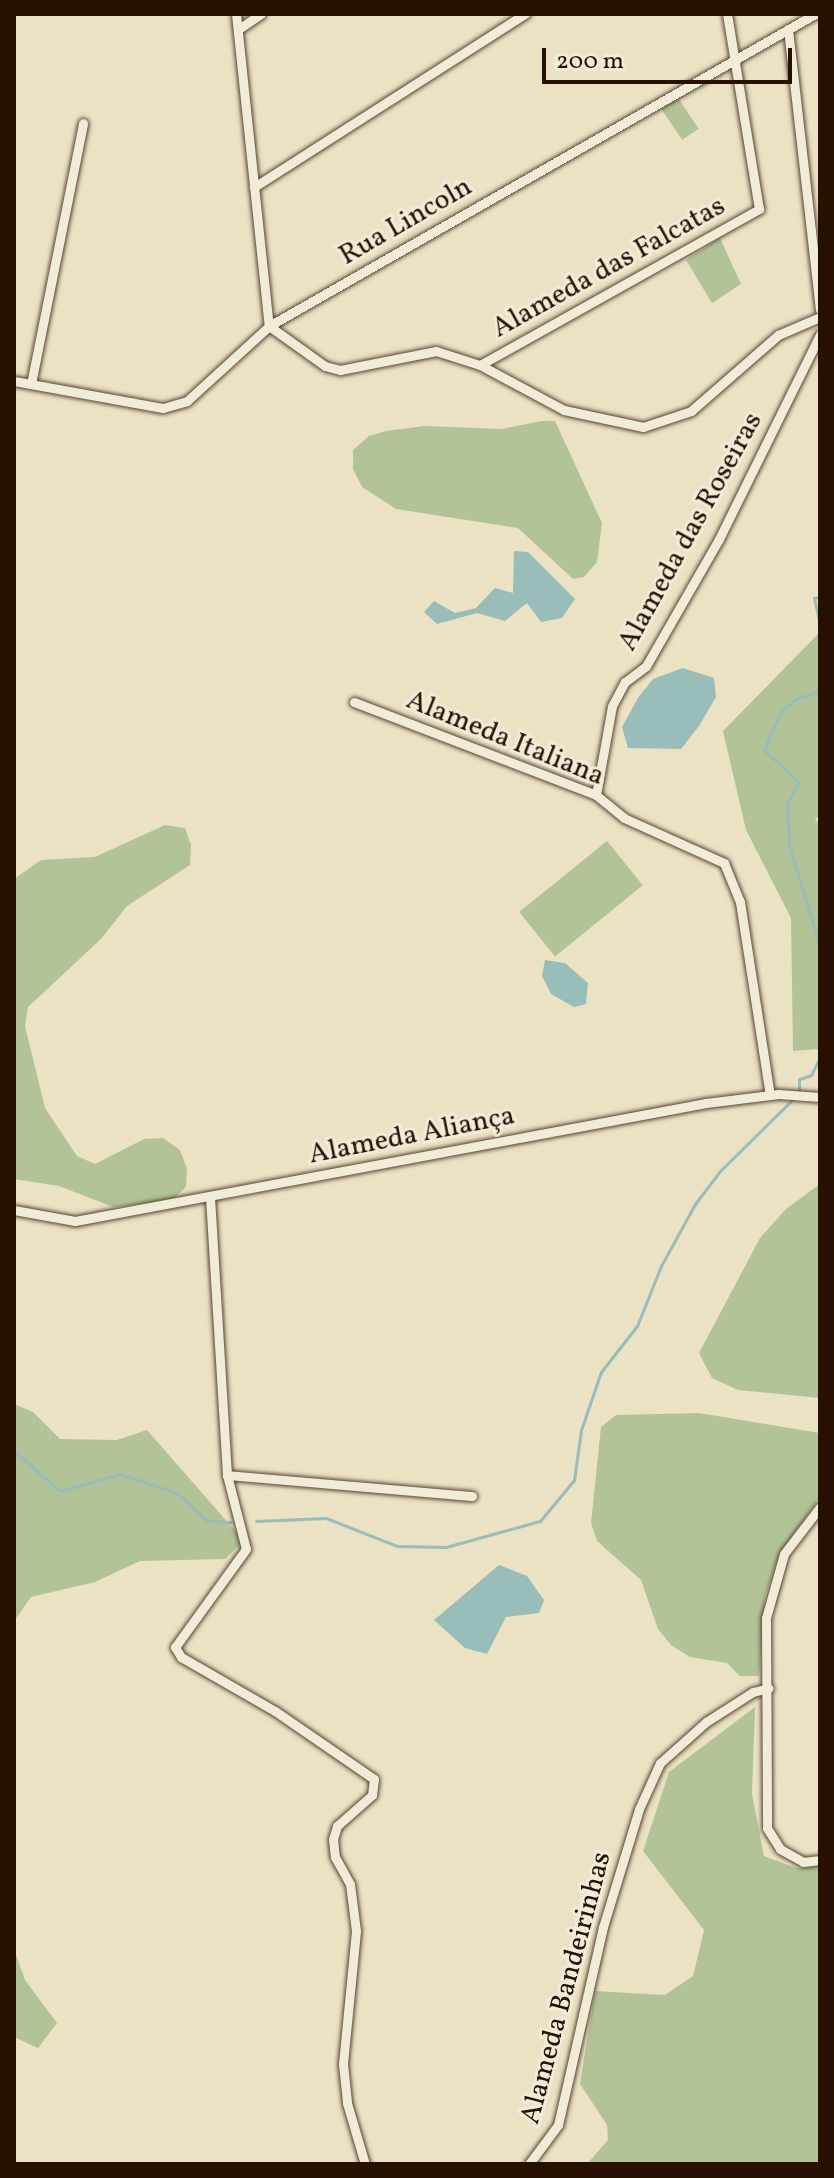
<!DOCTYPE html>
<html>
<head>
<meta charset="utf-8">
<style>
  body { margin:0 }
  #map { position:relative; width:834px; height:2178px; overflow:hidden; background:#eae2c3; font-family:Vollkorn,serif }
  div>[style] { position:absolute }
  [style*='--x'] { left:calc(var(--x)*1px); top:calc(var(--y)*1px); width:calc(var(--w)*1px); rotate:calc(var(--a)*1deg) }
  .green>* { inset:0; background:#b2c497; transform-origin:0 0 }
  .water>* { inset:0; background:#99bdb9 }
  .stream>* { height:3px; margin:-1.5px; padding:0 1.5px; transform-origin:1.5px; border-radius:1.5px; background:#99bdb9 }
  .roads { filter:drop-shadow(0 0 2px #584432) drop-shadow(0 0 2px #584432) }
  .minor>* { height:9px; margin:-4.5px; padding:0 4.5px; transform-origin:4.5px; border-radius:4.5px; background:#f1ecd8 }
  span { translate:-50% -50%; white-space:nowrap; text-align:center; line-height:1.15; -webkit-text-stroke:6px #f1ecd8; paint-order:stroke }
  .street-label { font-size:28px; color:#271001 }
  .frame { position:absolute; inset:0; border:16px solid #271001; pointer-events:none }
  .scale { position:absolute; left:542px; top:48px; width:250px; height:36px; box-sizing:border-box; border:4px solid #271001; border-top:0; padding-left:10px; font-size:24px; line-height:28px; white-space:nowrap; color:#271001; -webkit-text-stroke:6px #f1ecd8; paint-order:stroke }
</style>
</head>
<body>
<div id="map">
  <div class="green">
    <i style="left:678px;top:98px;width:37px;height:20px;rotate:56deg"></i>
    <i style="clip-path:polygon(720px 238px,741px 284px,712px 303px,686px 260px)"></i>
    <i style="clip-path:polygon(541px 421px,555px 421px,602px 523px,597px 562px,584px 577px,573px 579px,518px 528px,396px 509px,362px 487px,353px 469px,353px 450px,369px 436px,386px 431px,424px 426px,502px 429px)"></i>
    <i style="clip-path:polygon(820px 632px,820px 817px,815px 818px,820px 827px,820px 1049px,793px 1051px,791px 918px,746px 830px,723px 731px)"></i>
    <i style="clip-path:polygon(165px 825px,185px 828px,191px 845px,190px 865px,127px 906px,101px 939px,28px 1007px,25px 1026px,45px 1108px,77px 1156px,95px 1164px,144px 1139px,163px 1138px,180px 1150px,187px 1169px,186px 1187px,172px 1200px,113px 1207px,59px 1186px,14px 1179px,14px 879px,41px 860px,95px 857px)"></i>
    <i style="left:607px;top:841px;width:57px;height:113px;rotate:51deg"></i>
    <i style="clip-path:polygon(820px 1184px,820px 1398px,738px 1390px,712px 1378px,699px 1353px,760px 1238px,786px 1209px)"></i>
    <i style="clip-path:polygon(14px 1404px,33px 1412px,60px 1439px,117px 1440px,147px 1430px,244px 1541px,225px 1559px,140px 1561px,95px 1582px,31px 1597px,14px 1621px)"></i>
    <i style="clip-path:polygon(699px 1413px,820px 1433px,820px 1497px,779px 1555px,765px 1596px,759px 1676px,740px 1676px,727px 1663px,690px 1657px,671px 1645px,658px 1629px,641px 1580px,597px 1541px,591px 1523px,601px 1427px,616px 1415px)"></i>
    <i style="clip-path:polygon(755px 1707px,752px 1794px,764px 1856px,796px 1868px,820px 1866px,820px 2164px,587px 2164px,608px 2140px,607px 2125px,580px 2084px,595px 1991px,665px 1995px,693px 1976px,704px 1930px,643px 1851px,669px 1772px)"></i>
    <i style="clip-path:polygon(14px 1949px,25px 1980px,57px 2023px,38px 2048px,14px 2037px)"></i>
  </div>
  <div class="water">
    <i style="clip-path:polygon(514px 551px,528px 552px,575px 599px,562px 618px,541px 622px,527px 603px,505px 621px,477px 613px,437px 624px,424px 612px,434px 601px,455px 613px,476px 608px,495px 588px,513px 593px)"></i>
    <i style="clip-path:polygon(683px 668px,714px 678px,716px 697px,699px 726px,681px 749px,628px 748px,622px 727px,638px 698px,653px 679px)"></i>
    <i style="clip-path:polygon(545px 960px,565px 963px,588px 983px,586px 1004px,574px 1007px,551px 994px,542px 976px)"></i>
    <i style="clip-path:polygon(499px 1565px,527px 1576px,544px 1600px,539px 1613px,506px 1617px,487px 1654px,465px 1648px,434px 1620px)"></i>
  </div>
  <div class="stream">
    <i style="--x:820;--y:597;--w:6;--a:171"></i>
    <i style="--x:814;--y:598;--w:26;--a:77"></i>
    <i style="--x:820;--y:691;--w:25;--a:162"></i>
    <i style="--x:796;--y:699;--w:21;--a:139"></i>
    <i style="--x:780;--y:713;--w:40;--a:113.4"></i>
    <i style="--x:764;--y:750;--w:47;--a:42.4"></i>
    <i style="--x:799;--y:782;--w:24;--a:120"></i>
    <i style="--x:787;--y:803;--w:42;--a:87.3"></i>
    <i style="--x:789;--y:845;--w:106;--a:72.9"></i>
    <i style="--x:799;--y:1094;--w:15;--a:-90"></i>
    <i style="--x:799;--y:1079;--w:13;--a:-18"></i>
    <i style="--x:811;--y:1075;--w:20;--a:-63"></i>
    <i style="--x:14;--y:1451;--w:61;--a:41"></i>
    <i style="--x:60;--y:1491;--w:62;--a:-15.8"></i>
    <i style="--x:120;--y:1474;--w:60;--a:18.4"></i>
    <i style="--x:177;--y:1493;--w:40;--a:43"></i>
    <i style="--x:206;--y:1520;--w:25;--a:5"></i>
    <i style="--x:256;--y:1521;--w:70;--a:-2.5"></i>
    <i style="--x:326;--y:1518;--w:76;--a:21.5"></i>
    <i style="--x:397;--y:1546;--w:49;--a:1.2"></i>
    <i style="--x:446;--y:1547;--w:98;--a:-15.5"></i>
    <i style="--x:540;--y:1521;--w:53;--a:-50.3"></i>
    <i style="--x:574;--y:1480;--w:50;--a:-82"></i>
    <i style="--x:581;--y:1430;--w:61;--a:-71"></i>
    <i style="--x:601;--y:1372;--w:58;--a:-52"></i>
    <i style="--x:637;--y:1326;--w:65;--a:-68.2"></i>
    <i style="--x:661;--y:1266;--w:71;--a:-61.3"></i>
    <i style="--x:695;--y:1204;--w:41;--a:-52.9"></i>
    <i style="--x:720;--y:1171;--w:103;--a:-44.6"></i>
  </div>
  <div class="roads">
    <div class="minor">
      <i style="--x:236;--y:14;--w:314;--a:84"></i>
      <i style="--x:269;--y:326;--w:69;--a:35.5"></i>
      <i style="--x:325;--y:366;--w:16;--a:15"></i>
      <i style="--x:340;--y:370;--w:98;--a:-11.2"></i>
      <i style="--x:436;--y:351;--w:46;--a:17.7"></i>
      <i style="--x:480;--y:365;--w:95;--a:28.2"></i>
      <i style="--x:564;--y:410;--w:81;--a:12.1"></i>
      <i style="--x:643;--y:427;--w:51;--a:-18.4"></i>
      <i style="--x:691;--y:411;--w:116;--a:-41.1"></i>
      <i style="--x:778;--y:335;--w:46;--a:-23.2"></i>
      <i style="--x:240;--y:28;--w:25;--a:-34"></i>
      <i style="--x:788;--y:29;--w:282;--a:83.5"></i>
      <i style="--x:254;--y:187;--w:322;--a:-32.6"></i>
      <i style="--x:480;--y:365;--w:320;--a:-29.2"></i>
      <i style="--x:759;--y:209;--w:198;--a:-99.3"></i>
      <i style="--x:14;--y:381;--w:151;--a:10.3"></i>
      <i style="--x:163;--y:408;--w:25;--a:-16"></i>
      <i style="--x:187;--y:401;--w:111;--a:-42.4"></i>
      <i style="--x:269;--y:326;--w:629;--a:-29.74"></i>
      <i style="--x:31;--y:384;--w:266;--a:-78.7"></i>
      <i style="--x:354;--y:702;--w:259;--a:21"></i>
      <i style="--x:596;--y:795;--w:36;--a:39"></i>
      <i style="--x:624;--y:818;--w:110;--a:24.2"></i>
      <i style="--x:724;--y:863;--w:42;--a:67.7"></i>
      <i style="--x:740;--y:902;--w:195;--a:81.2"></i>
      <i style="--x:596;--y:795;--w:90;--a:-79.8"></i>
      <i style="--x:612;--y:706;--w:27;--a:-62"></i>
      <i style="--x:625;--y:682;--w:26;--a:-37"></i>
      <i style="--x:646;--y:666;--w:146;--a:-60.1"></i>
      <i style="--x:719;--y:539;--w:228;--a:-63.7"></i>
      <i style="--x:210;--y:1197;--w:279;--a:86.5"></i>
      <i style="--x:227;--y:1475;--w:76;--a:75.6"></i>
      <i style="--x:246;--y:1549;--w:121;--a:125.9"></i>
      <i style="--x:175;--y:1647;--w:12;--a:59"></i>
      <i style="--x:181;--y:1657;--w:108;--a:29.9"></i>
      <i style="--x:275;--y:1711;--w:120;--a:34.5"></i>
      <i style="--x:374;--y:1779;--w:16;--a:97"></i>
      <i style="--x:372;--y:1795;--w:47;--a:138.5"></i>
      <i style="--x:337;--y:1826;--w:14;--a:107"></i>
      <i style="--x:333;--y:1839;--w:18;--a:84"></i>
      <i style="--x:335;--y:1857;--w:31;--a:61"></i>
      <i style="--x:350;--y:1884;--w:47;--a:82.7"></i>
      <i style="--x:356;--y:1931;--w:134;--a:95.6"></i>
      <i style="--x:343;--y:2064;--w:39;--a:84"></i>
      <i style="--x:347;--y:2103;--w:64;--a:73.6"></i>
      <i style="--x:14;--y:1210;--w:62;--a:10.2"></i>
      <i style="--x:75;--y:1221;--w:642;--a:-10.59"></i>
      <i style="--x:706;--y:1103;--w:73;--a:-7.1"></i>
      <i style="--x:778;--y:1094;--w:42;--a:4.1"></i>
      <i style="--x:227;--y:1475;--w:246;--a:4.9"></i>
      <i style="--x:820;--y:1507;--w:59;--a:127.5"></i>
      <i style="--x:784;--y:1554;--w:66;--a:105.7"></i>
      <i style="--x:766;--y:1618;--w:210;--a:89.7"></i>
      <i style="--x:767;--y:1828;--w:25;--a:58"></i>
      <i style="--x:780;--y:1849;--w:26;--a:29"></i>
      <i style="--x:803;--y:1862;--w:17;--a:-7"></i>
      <i style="--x:529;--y:2164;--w:49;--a:-53.4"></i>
      <i style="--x:558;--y:2125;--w:203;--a:-77.2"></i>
      <i style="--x:603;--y:1927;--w:123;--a:-73"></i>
      <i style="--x:639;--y:1809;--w:51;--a:-65.5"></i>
      <i style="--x:660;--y:1763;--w:62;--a:-41.7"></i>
      <i style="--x:706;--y:1722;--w:56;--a:-32.6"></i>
      <i style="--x:753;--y:1692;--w:16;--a:-14"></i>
    </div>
  </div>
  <div class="street-label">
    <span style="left:406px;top:222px;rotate:-30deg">Rua Lincoln</span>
    <span style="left:609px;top:268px;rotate:-29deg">Alameda das Falcatas</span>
    <span style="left:691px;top:532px;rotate:-61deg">Alameda das Roseiras</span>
    <span style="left:505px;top:739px;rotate:22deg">Alameda Italiana</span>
    <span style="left:412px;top:1136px;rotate:-11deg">Alameda Aliança</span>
    <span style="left:567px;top:1988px;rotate:-75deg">Alameda Bandeirinhas</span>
  </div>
  <div class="frame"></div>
  <div class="scale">200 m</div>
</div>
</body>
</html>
